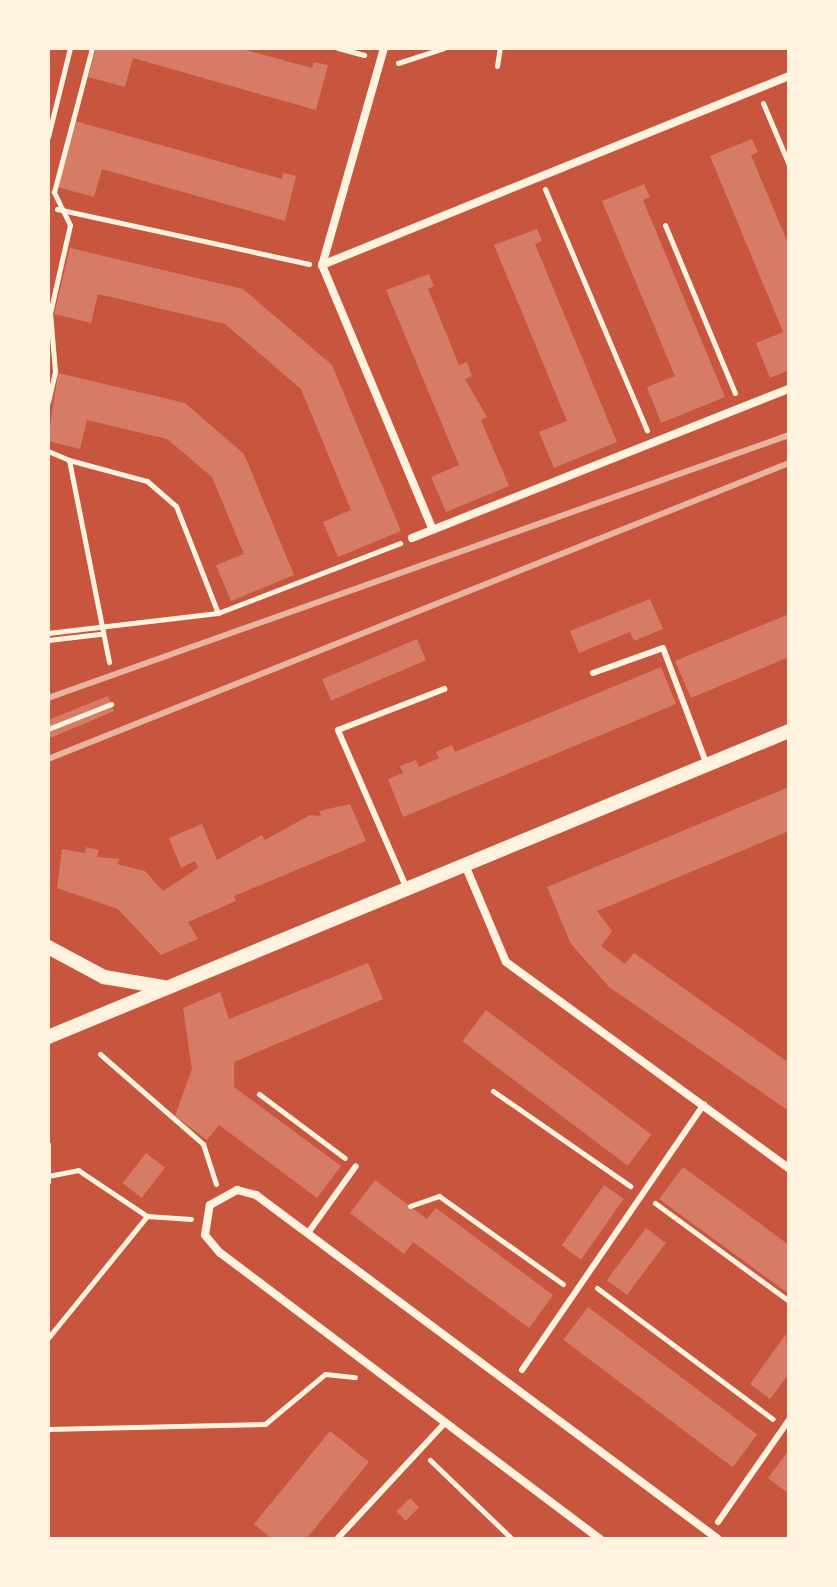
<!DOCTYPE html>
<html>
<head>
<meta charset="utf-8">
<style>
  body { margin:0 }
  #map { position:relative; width:837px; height:1587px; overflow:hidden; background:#c8553d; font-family:"DM Sans",sans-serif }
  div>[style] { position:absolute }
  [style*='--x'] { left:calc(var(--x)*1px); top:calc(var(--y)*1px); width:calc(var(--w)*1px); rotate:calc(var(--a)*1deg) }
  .building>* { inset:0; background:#d67c66; transform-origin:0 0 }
  .path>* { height:5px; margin:-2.5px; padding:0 2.5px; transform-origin:2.5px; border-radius:2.5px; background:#fff3e0 }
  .service>* { height:6px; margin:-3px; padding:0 3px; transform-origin:3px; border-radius:3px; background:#fff3e0 }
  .minor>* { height:8px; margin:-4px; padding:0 4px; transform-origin:4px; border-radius:4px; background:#fff3e0 }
  .tertiary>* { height:14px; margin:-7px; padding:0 7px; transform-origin:7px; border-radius:7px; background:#fff3e0 }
  .rail>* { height:6px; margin:-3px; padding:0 3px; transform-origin:3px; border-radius:3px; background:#e9b49f }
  span { translate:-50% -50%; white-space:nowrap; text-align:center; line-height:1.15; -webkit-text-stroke:6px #fff3e0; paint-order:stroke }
  .frame { position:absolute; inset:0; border:50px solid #fff3e0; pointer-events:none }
</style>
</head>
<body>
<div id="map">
  <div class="building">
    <i style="clip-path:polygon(96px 48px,238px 48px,312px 68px,314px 62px,328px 65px,316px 110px,133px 58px,125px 87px,88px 77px)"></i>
    <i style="clip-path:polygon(75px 121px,282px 179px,283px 173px,296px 176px,285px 221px,102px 169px,94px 197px,57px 187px)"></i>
    <i style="clip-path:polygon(752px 139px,758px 152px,751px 155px,789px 246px,789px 370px,770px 378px,756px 343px,783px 332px,710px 156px)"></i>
    <i style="clip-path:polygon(644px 184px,650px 197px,643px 200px,725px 397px,661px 423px,647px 387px,675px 376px,602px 201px)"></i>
    <i style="clip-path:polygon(537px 229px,542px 241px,535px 244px,617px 442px,554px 468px,539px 432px,567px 421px,494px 245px)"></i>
    <i style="clip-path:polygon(70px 248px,243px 289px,332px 365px,401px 531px,338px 557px,323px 522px,351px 510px,301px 389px,225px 324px,98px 294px,91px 323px,54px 314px)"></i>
    <i style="clip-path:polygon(429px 274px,434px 286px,428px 289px,459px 365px,467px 362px,472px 376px,465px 379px,487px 417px,481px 420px,509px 486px,446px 512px,431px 477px,459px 465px,386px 290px)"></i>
    <i style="clip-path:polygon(58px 373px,185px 403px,244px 454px,294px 575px,231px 601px,216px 565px,244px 554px,212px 477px,167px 439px,87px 420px,80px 449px,48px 441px)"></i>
    <i style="clip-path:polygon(650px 599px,663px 629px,634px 641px,630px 632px,579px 653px,570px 631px)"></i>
    <i style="clip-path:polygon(789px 614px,789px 657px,691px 698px,675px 661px)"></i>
    <i style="left:417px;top:639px;width:23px;height:103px;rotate:67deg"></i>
    <i style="clip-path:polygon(661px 667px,676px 704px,403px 817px,388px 779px,403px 773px,400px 766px,416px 760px,419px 767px,439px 758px,436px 752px,452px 745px,455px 752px)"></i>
    <i style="clip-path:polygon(108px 696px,114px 711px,48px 739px,48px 720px)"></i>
    <i style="clip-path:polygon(789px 787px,789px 831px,597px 911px,612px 931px,601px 946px,625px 964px,634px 953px,789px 1063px,789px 1111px,609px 987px,571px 944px,547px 887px)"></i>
    <i style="clip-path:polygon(350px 804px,366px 841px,234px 896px,236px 901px,188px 922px,198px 939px,161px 955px,118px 909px,57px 888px,62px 849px,85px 853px,86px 847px,99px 850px,97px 857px,120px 859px,117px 864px,145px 871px,163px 891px,198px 868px,195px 861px,181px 868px,169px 838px,202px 824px,217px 860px,262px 835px,265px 840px,310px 815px,321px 816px,319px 811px)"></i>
    <i style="clip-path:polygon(368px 963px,383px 999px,234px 1062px,234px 1087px,341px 1166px,317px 1198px,219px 1125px,207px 1140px,175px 1116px,192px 1069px,183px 1008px,220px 992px,229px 1019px)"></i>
    <i style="left:486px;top:1010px;width:207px;height:39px;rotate:37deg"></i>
    <i style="left:146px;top:1153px;width:24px;height:38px;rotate:38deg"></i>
    <i style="clip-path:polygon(683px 1167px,789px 1245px,789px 1294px,659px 1199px)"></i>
    <i style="clip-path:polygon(375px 1180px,427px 1219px,436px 1208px,553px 1295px,529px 1328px,413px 1242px,404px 1254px,350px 1213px)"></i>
    <i style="left:604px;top:1185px;width:24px;height:74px;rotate:35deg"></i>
    <i style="left:646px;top:1228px;width:25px;height:65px;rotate:37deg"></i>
    <i style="left:588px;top:1307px;width:212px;height:41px;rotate:37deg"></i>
    <i style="clip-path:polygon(786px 1334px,789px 1374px,770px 1399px,750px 1384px)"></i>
    <i style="clip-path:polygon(330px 1431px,369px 1462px,306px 1539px,272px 1539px,254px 1524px)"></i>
    <i style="clip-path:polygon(789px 1450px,789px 1494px,768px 1478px)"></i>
    <i style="left:410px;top:1498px;width:13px;height:19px;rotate:45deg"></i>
  </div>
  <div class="path">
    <i style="--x:338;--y:48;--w:27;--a:15"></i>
    <i style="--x:398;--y:63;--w:48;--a:-18.1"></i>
    <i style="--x:497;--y:66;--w:18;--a:-81"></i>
    <i style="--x:763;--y:103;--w:67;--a:67.2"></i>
    <i style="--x:48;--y:137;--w:92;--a:-76.1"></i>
    <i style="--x:545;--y:189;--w:262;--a:67.1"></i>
    <i style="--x:57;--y:209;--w:258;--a:12.3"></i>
    <i style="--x:665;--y:225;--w:182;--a:67.4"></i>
    <i style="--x:48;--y:402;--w:32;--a:-77"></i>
    <i style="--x:55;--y:371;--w:58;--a:-94.9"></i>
    <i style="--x:50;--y:313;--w:90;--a:-77.2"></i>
    <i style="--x:70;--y:225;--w:37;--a:-116"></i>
    <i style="--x:54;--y:192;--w:149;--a:-75.2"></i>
    <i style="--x:48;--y:451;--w:23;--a:23"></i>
    <i style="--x:48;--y:633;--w:171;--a:-6.7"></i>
    <i style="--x:218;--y:613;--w:195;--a:-21"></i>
    <i style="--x:48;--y:640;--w:52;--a:-6.6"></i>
    <i style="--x:109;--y:662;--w:206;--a:-101.2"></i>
    <i style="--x:69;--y:460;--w:81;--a:15.1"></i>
    <i style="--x:147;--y:481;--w:38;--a:41"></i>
    <i style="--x:176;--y:506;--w:115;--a:68.6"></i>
    <i style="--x:48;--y:729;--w:68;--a:-21.6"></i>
    <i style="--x:100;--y:1054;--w:137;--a:41.1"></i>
    <i style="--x:203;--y:1144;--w:42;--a:72"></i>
    <i style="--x:493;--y:1091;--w:167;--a:34.7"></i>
    <i style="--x:259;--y:1094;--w:107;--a:36.7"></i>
    <i style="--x:48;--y:1144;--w:38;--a:90"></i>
    <i style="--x:48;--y:1176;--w:31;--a:-11"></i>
    <i style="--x:78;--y:1170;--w:83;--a:33.7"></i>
    <i style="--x:147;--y:1216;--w:44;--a:3.9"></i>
    <i style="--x:655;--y:1203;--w:166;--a:36.2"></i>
    <i style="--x:410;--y:1206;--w:31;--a:-19"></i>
    <i style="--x:439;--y:1196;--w:152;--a:35.4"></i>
    <i style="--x:597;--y:1288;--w:219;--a:36.7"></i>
    <i style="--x:48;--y:1338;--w:157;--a:-50.9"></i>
    <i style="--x:48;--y:1429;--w:217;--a:-1.3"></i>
    <i style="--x:265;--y:1424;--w:78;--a:-39.8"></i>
    <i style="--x:325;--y:1374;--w:30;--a:6"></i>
    <i style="--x:430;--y:1460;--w:114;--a:43.9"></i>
  </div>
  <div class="service">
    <i style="--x:593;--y:673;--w:74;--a:-19.7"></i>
    <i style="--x:663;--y:648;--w:125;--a:69.4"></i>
    <i style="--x:407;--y:889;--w:173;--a:-113.5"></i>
    <i style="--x:338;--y:730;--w:114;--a:-21.1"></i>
    <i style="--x:308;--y:1233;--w:82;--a:-54.4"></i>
    <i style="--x:522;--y:1370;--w:322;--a:-55.6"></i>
    <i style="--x:718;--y:1522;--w:124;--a:-55.2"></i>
    <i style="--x:337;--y:1539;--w:157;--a:-47.1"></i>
  </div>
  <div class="minor">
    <i style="--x:384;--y:48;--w:226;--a:105.9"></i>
    <i style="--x:322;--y:265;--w:287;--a:67.3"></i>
    <i style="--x:322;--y:265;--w:504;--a:-22.03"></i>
    <i style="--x:412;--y:538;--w:405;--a:-21.6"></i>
    <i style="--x:465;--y:865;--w:105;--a:67.1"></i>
    <i style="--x:506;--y:962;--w:350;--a:36.1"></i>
    <i style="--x:600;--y:1539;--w:476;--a:-143"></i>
    <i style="--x:220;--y:1253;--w:23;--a:-130"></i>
    <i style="--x:205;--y:1235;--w:30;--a:-81"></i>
    <i style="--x:210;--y:1205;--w:31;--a:-29"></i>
    <i style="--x:237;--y:1190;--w:20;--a:15"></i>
    <i style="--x:256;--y:1195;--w:576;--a:36.67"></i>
  </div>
  <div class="tertiary">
    <i style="--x:48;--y:947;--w:64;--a:28.2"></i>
    <i style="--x:104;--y:977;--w:60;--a:9.6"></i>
    <i style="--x:48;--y:1037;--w:802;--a:-22.44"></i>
  </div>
  <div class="rail">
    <i style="--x:48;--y:698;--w:786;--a:-19.54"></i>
    <i style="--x:48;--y:759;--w:798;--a:-21.77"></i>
  </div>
  <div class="frame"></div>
</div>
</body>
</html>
